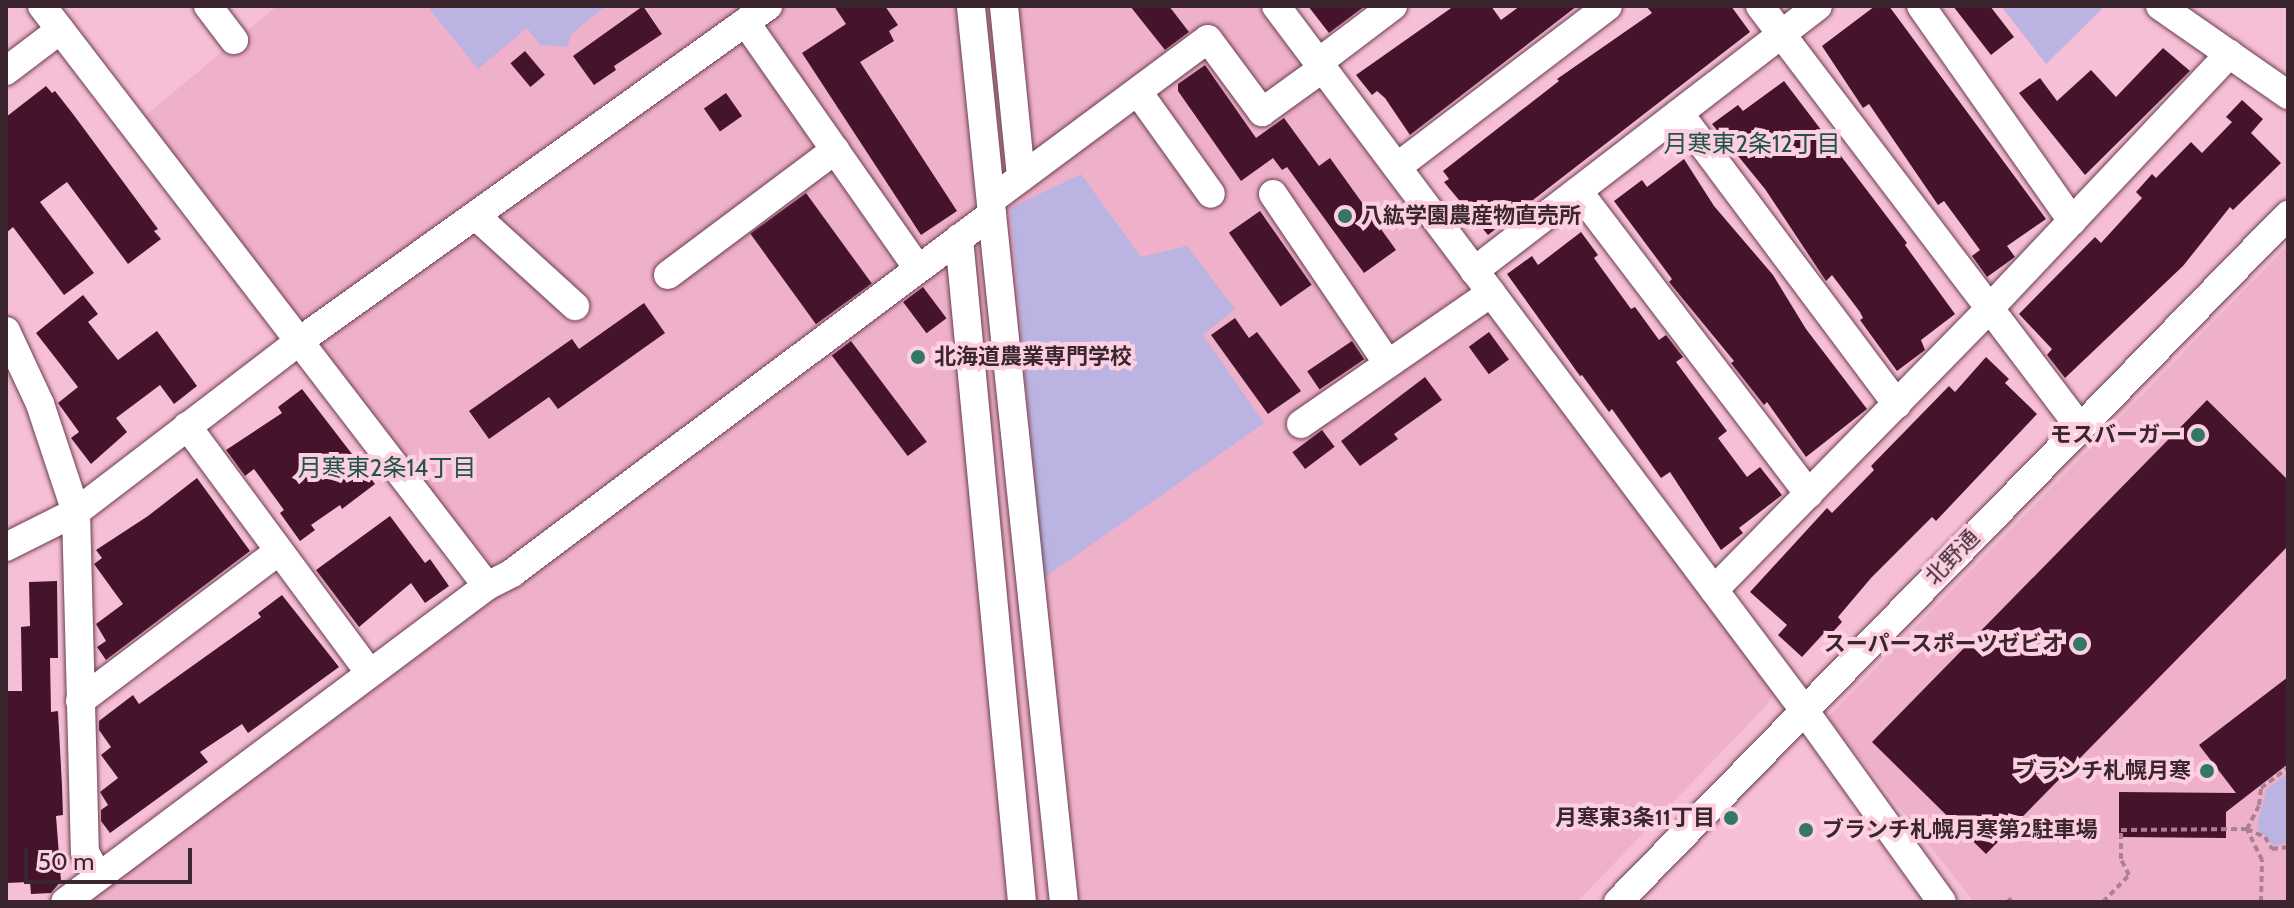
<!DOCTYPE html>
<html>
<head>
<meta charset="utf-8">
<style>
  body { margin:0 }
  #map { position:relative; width:2294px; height:908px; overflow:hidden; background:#f6bfd5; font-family:Cabin,"Noto Sans JP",sans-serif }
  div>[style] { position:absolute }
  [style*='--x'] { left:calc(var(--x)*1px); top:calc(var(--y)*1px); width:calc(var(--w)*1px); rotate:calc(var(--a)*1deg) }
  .built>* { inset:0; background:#efb1ca }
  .green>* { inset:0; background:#bbb3e1 }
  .building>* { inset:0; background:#46132d; transform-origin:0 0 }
  .path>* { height:4px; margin-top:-2px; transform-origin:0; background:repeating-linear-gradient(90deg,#ab8192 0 6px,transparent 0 10px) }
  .roads { filter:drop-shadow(0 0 2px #6a3d50) drop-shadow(0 0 2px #6a3d50) }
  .minor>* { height:28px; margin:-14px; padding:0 14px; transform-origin:14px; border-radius:14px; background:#fff }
  .dots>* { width:22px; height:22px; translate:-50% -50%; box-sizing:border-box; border:4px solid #fcd0e1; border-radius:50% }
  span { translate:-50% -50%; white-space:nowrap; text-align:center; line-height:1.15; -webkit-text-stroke:8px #fcd0e1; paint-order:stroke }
  .poi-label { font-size:22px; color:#3b262f; font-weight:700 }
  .left { translate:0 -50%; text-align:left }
  .right { translate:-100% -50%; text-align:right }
  .street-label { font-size:22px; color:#3b262f }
  .neighbourhood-label { font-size:24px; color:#215446 }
  .frame { position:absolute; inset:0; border:8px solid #3b262f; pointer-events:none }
  .scale { position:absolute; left:24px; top:848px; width:168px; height:36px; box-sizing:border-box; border:4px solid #3b262f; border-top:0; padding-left:10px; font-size:24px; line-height:28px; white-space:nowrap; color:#3b262f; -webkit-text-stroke:6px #fcd0e1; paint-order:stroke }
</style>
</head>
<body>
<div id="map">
  <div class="built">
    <i style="clip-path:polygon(277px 6px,1257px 6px,1774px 693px,1765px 707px,1577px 902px,73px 902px,497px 588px,133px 126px)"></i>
    <i style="clip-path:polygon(2288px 245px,2288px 902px,1974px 902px,1828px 717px)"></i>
  </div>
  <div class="green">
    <i style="clip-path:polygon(427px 6px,606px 6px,571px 34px,568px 47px,540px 45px,527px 28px,478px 69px)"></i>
    <i style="clip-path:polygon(2001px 6px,2105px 6px,2046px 64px)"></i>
    <i style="clip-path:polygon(1081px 174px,1141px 257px,1187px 246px,1235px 309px,1203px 335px,1264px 423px,1044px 578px,1010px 208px)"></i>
    <i style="clip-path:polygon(2288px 773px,2288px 843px,2274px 846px,2257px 828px,2258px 822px,2266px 790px)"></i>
  </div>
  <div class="building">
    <i style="clip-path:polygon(643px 6px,662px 34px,614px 66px,616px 70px,594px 85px,573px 56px)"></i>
    <i style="clip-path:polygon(834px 6px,885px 6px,898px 25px,889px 31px,894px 41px,860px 62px,957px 211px,921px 235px,802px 53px,846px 24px)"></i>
    <i style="clip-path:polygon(1130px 6px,1169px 6px,1189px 32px,1165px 50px)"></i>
    <i style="clip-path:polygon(1308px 6px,1365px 6px,1329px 33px)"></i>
    <i style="clip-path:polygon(1454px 6px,1491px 6px,1501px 20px,1520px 6px,1577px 6px,1410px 135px,1385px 98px,1377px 91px,1372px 95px,1356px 75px)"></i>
    <i style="clip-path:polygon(1646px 6px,1731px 6px,1750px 32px,1488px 235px,1444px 182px,1449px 179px,1443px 171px,1559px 81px,1557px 79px,1652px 13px)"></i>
    <i style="clip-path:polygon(1875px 6px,1889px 6px,2046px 219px,2007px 246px,2015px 257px,1987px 277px,1972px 256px,1980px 250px,1944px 201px,1938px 205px,1869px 104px,1863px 108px,1822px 46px)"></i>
    <i style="clip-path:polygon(1953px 6px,1990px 6px,2014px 37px,1991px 55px)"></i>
    <i style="clip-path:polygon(2163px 48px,2190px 71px,2085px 175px,2019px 93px,2040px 78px,2057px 101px,2091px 70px,2116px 97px)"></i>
    <i style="left:525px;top:51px;width:31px;height:19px;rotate:50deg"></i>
    <i style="clip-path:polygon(1205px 65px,1256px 138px,1284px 118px,1319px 166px,1330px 158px,1396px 250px,1364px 273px,1287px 167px,1282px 170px,1273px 158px,1241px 181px,1178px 91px,1178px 84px)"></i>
    <i style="clip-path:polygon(1784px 81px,1907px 243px,1905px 245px,1955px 314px,1921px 340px,1925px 350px,1897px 371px,1860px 320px,1863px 318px,1860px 312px,1832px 275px,1826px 281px,1765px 189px,1712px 124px,1738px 105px,1743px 111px)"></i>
    <i style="clip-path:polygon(46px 86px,52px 93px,55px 91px,73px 114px,158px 229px,154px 231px,161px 239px,128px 264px,67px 182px,40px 202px,94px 273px,64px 295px,13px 227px,6px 233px,6px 117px)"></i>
    <i style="left:726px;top:93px;width:28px;height:27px;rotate:55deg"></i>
    <i style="clip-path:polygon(2242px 100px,2263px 119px,2251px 133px,2281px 163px,2233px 210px,2230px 207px,2183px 266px,2065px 378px,2047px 355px,2052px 349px,2019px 314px,2095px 237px,2101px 243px,2142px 198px,2136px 192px,2152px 174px,2156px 178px,2191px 142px,2202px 153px,2232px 122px,2226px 117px)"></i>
    <i style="clip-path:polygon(1684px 159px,1714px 206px,1773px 275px,1806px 329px,1867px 409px,1806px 457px,1767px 402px,1764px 405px,1731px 363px,1734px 361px,1669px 282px,1672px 279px,1614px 201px,1642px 180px,1647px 187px)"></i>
    <i style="left:806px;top:193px;width:112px;height:69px;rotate:54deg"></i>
    <i style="left:1260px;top:211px;width:90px;height:38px;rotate:55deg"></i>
    <i style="clip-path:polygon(1581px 232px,1598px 255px,1594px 258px,1631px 309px,1635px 307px,1659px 340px,1666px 335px,1683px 357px,1676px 362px,1727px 431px,1718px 438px,1747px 477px,1760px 467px,1782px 495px,1739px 528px,1743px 533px,1721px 550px,1670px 472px,1661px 478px,1612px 409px,1609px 412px,1582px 375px,1580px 376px,1507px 274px,1532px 256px,1538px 265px)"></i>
    <i style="left:923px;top:287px;width:39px;height:25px;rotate:53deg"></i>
    <i style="clip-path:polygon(83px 295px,98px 314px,88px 322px,118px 360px,157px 331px,197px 386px,174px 404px,160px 385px,116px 418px,127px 432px,91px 464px,71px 438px,79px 432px,58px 403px,78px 387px,36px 333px)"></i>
    <i style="clip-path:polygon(644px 303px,665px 333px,558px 409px,549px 397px,489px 439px,469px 411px,572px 339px,579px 349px)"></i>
    <i style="clip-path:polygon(1235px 318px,1249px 338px,1257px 332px,1301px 391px,1268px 414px,1211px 335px)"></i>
    <i style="left:1489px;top:332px;width:34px;height:25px;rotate:54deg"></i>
    <i style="left:851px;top:341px;width:126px;height:24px;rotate:53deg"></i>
    <i style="left:1352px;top:341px;width:22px;height:54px;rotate:56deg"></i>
    <i style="clip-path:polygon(1986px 357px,2009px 379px,2005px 383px,2037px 414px,1936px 521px,1932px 517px,1871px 578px,1838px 617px,1842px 622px,1829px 636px,1825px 632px,1802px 657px,1778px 635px,1787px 625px,1750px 592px,1827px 508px,1832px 513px,1874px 470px,1871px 466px,1949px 386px,1955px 392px)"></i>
    <i style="clip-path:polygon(1425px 377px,1442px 400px,1394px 434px,1398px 439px,1360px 466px,1341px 441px)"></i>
    <i style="clip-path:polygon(302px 389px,375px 484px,342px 509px,340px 505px,311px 525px,315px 530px,300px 541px,280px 513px,284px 510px,254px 469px,245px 476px,226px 450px,282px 413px,278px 407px)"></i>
    <i style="clip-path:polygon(2207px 400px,2288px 480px,2288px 546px,1986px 854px,1872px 742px)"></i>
    <i style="left:1322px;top:430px;width:21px;height:37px;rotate:53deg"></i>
    <i style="clip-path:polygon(197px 478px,250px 551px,106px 660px,97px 647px,106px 641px,96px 624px,123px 604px,94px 564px,102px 558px,96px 550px,148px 516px)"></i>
    <i style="clip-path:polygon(390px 516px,425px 563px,430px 559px,449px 586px,425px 603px,411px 583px,359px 627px,316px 570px)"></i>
    <i style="clip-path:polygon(57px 581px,58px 658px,50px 658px,51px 712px,58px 711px,62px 786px,63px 815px,56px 816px,61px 881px,51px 893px,31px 894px,30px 882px,6px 883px,6px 691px,22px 691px,21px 627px,30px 626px,29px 582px)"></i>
    <i style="clip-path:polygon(282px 595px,339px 667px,248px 733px,242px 724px,200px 752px,208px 762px,110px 833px,101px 821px,101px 810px,108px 805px,100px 792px,118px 778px,101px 755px,111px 747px,99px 730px,99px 721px,133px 695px,139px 704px,261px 617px,258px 613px)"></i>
    <i style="clip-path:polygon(2288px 677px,2288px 764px,2226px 812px,2226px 838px,2119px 837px,2119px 792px,2236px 793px,2199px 745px)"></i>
  </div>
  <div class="path">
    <i style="--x:2008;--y:902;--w:5;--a:-53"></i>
    <i style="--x:2103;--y:902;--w:37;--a:-46"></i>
    <i style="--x:2129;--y:875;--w:18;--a:-117"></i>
    <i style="--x:2121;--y:859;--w:29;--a:-90"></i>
    <i style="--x:2121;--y:830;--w:126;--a:-0.5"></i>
    <i style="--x:2247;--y:829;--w:20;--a:24"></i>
    <i style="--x:2265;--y:837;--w:14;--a:60"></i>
    <i style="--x:2272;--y:849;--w:16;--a:-7"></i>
    <i style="--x:2261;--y:902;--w:42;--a:-88.6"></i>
    <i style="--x:2262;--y:860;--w:34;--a:-116"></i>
    <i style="--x:2247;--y:829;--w:27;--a:-63"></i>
    <i style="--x:2259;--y:805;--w:17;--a:-83"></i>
    <i style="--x:2261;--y:788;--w:34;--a:-37"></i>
  </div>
  <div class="roads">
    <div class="minor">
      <i style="--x:42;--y:6;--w:731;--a:52.5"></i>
      <i style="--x:487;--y:586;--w:527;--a:143.17"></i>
      <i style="--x:208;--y:6;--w:43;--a:52.6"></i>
      <i style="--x:1004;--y:6;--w:172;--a:84.3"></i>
      <i style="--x:1276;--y:6;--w:880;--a:53.13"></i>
      <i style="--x:1804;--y:710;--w:236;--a:54.3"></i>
      <i style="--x:1760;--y:6;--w:527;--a:52.78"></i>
      <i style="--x:1921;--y:6;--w:263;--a:54.9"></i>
      <i style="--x:2160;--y:6;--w:156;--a:34.8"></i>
      <i style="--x:746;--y:23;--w:300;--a:55"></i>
      <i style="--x:1319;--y:62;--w:93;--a:-37.1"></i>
      <i style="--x:6;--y:71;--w:68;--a:-37.2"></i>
      <i style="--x:1138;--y:92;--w:125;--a:54.4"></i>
      <i style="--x:1679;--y:113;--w:364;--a:53.2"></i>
      <i style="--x:1397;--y:167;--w:265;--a:-37.3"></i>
      <i style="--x:1578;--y:191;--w:381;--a:52.7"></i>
      <i style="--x:1273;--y:194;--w:205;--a:55.9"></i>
      <i style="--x:991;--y:200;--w:270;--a:-36.6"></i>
      <i style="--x:1208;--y:39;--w:91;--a:53.5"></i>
      <i style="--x:1262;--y:112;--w:75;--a:-35.8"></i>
      <i style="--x:992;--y:214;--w:692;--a:84.03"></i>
      <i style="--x:476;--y:216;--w:134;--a:42.3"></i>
      <i style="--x:959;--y:238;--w:667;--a:84.58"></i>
      <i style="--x:1474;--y:271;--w:434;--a:-37.6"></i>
      <i style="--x:668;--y:275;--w:209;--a:-36.8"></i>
      <i style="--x:6;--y:331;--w:81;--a:65"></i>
      <i style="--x:40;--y:404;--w:114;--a:71.6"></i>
      <i style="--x:76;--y:512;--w:340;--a:88.5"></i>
      <i style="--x:85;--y:852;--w:27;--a:62"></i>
      <i style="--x:1301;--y:424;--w:231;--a:-34.6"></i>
      <i style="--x:187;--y:426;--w:306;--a:53.5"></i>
      <i style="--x:6;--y:547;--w:78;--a:-26.6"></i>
      <i style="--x:76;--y:512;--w:280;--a:-37.4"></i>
      <i style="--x:298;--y:342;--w:578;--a:-35.56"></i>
      <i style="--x:487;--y:586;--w:28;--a:-27"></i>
      <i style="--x:512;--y:573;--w:599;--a:-36.79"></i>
      <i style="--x:992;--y:214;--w:209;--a:-95.8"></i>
      <i style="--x:1714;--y:590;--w:392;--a:-45.6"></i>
      <i style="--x:1988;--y:310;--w:352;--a:-46.7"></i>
      <i style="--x:80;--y:701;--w:249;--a:-37"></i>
      <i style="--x:1618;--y:902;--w:960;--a:-45.72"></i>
    </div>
  </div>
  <div class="dots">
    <i style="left:1345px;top:216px;background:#367664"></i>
    <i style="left:918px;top:357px;background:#367664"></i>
    <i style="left:2198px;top:435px;background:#367664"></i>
    <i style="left:2080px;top:644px;background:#367664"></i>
    <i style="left:2207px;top:771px;background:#367664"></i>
    <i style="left:1731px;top:818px;background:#367664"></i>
    <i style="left:1806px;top:830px;background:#367664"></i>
  </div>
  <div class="poi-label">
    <span class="left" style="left:1361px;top:216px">八紘学園農産物直売所</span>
    <span class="left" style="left:934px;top:357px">北海道農業専門学校</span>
    <span class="right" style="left:2182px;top:435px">モスバーガー</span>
    <span class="right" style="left:2064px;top:644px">スーパースポーツゼビオ</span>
    <span class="right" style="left:2191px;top:771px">ブランチ札幌月寒</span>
    <span class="right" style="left:1715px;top:818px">月寒東3条11丁目</span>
    <span class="left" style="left:1822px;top:830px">ブランチ札幌月寒第2駐車場</span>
  </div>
  <div class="street-label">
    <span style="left:1952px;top:557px;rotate:-46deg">北野通</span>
  </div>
  <div class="neighbourhood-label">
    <span style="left:1752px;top:144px">月寒東2条12丁目</span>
    <span style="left:387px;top:468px">月寒東2条14丁目</span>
  </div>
  <div class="frame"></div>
  <div class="scale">50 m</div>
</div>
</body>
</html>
